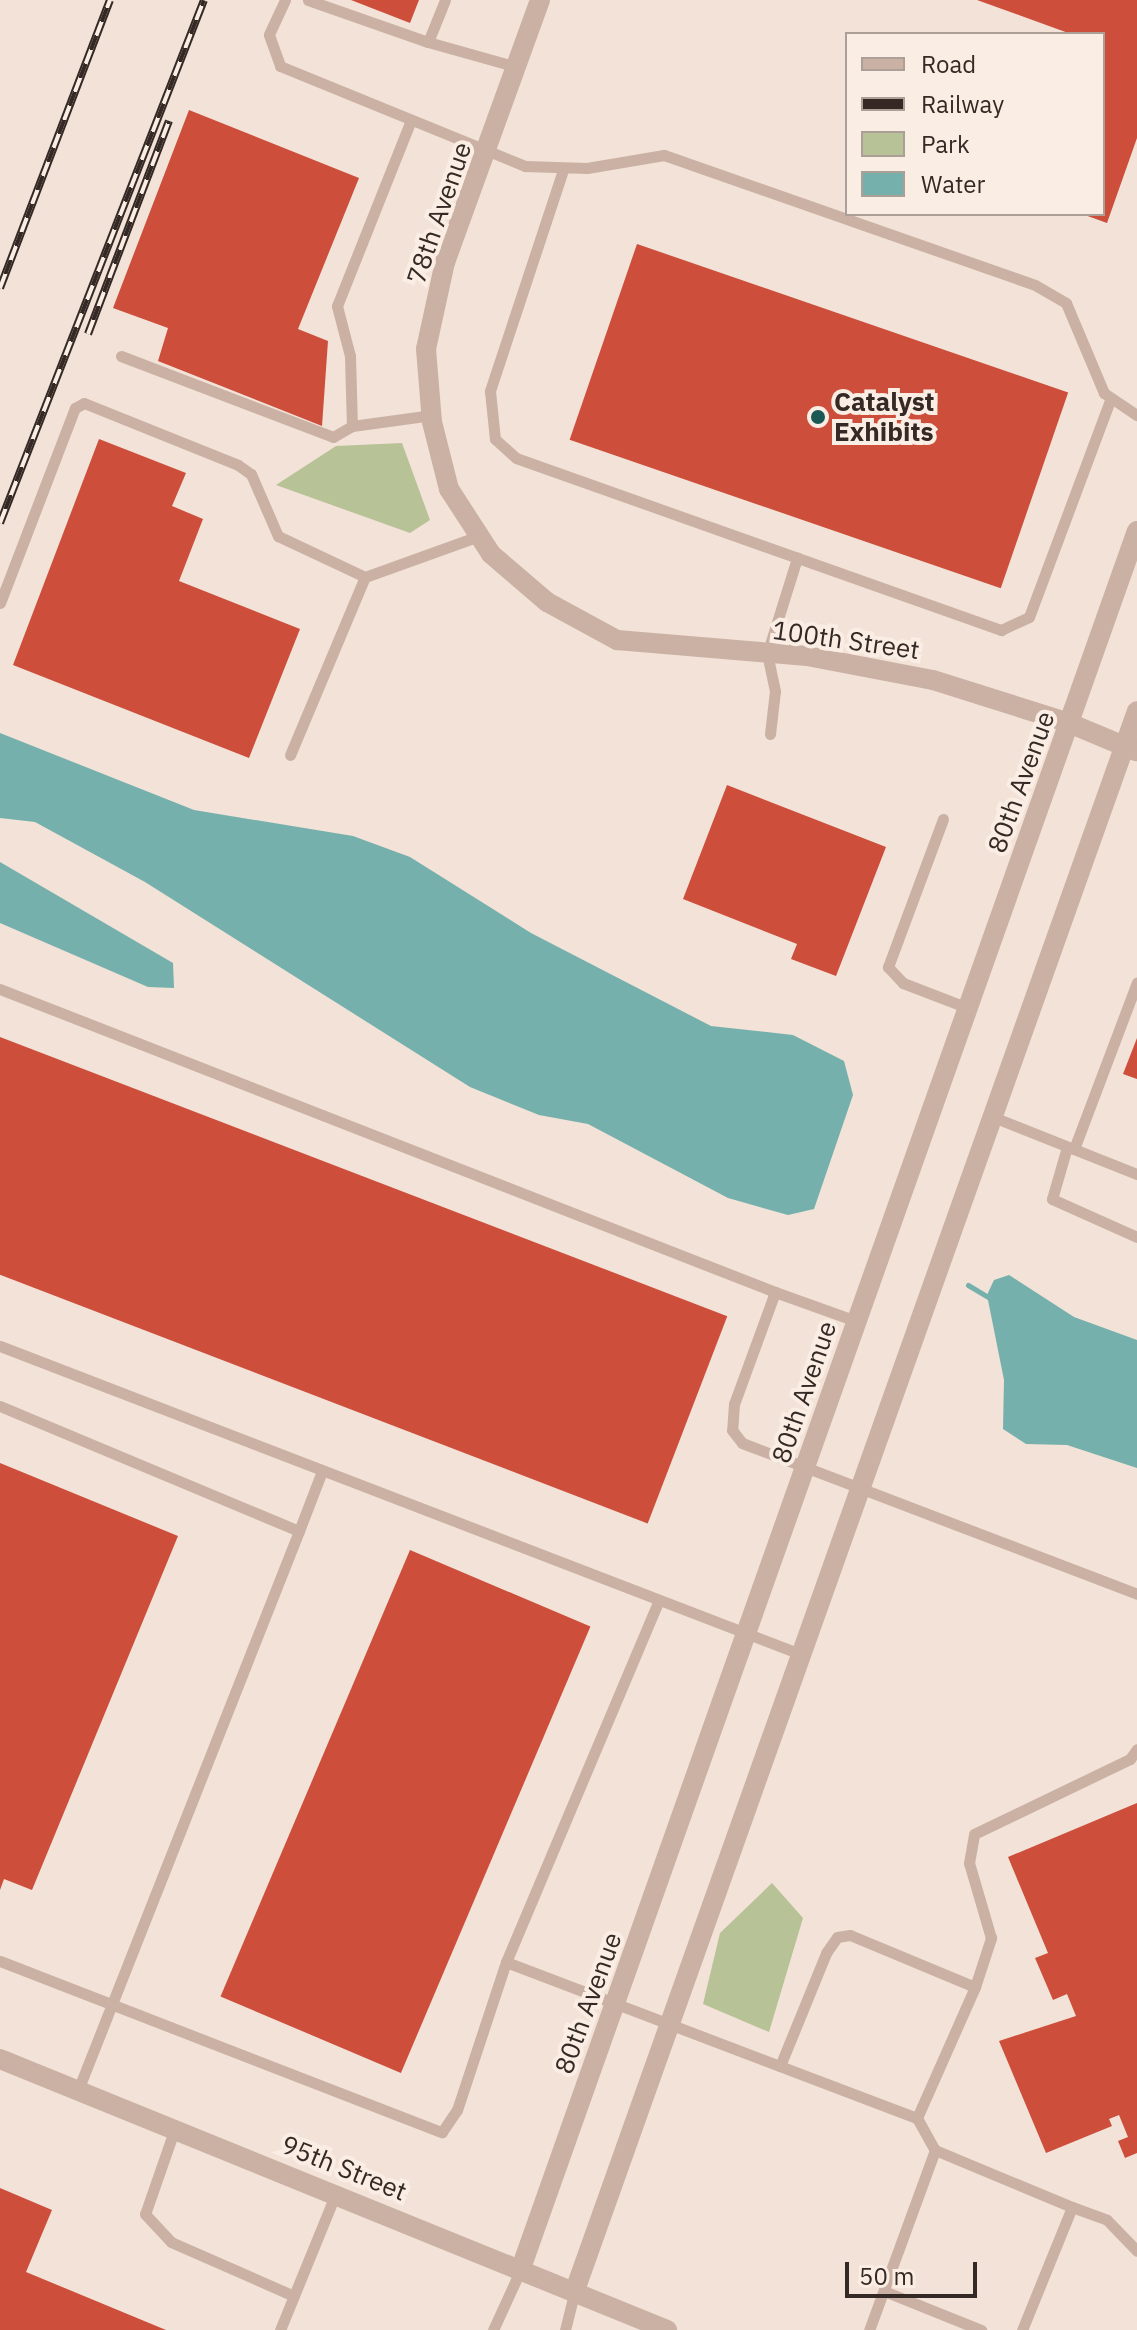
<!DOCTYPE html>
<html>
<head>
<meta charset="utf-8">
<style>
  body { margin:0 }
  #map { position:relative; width:1137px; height:2330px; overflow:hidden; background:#f2e2d7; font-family:"IBM Plex Sans",sans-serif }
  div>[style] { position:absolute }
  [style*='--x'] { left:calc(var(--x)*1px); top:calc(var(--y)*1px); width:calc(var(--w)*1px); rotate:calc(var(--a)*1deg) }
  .green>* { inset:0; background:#b8c297 }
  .water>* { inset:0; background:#75b0ac }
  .stream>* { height:5px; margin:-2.5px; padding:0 2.5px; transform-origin:2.5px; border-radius:2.5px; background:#75b0ac }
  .building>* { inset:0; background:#cc4e3b; transform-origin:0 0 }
  .service>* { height:11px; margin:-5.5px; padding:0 5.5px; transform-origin:5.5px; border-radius:5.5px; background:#cab1a3 }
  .minor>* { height:20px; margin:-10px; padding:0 10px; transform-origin:10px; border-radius:10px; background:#cab1a3 }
  .tertiary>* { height:20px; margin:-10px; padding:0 10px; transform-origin:10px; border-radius:10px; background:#cab1a3 }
  .rail>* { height:8px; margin-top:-4px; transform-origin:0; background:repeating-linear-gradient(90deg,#faede4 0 15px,#352925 0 30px); box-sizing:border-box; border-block:2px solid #352925 }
  .dots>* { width:22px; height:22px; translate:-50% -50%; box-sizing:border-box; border:4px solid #faede4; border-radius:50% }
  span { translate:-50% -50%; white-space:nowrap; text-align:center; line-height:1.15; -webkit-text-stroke:8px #faede4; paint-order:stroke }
  .street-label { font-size:26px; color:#352925 }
  .poi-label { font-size:26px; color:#352925; font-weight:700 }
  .left { translate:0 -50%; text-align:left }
  .legend { position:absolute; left:845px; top:32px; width:260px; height:184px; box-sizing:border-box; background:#faede4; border:2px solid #ab9f98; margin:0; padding:10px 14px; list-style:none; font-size:24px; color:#352925 }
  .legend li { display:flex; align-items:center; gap:16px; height:40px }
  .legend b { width:40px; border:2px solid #ab9f98 }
  .scale { position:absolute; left:845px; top:2262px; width:132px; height:36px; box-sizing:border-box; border:4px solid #352925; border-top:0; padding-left:10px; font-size:24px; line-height:28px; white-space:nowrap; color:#352925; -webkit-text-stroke:6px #faede4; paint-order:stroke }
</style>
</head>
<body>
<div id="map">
  <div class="green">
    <i style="clip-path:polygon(402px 443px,430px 520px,410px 533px,276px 485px,336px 446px)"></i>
    <i style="clip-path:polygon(772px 1883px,803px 1918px,769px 2032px,703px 2004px,720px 1933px)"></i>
  </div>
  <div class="water">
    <i style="clip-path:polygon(0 733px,194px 810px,353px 836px,410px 857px,531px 933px,711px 1026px,793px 1035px,844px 1061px,853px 1095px,814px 1209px,788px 1215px,728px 1198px,588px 1124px,539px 1115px,470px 1087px,145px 882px,35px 822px,0 818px)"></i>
    <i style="clip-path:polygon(0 862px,173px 963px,174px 988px,148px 987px,0 923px)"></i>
    <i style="clip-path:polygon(1009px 1275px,1074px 1317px,1137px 1340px,1137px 1468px,1067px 1445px,1026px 1444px,1003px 1429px,1004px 1380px,987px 1295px,994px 1280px)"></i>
  </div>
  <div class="stream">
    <i style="--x:968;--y:1285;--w:27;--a:31"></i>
  </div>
  <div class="building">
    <i style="clip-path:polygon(351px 0,419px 0,410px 23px)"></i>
    <i style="clip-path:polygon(977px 0,1137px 0,1137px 138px,1107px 223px,1082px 214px,1103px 214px,1103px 34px,1071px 34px)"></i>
    <i style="clip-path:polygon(189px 110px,359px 178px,298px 329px,328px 341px,322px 426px,158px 361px,168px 328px,113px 308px)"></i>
    <i style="left:637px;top:244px;width:456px;height:207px;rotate:19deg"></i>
    <i style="clip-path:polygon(99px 439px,186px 473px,172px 506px,203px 519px,179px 581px,300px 629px,249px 758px,13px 665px)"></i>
    <i style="clip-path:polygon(727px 785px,886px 847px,836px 976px,791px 959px,797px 944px,683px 899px)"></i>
    <i style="left:0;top:1037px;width:779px;height:222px;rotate:21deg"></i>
    <i style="clip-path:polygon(1137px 1038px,1137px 1079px,1123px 1074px)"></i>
    <i style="clip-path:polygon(0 1463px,178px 1536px,32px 1890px,4px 1879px,0 1890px)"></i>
    <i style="left:410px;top:1550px;width:196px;height:485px;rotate:23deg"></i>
    <i style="clip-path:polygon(1137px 1803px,1137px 2153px,1125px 2158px,1118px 2141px,1128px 2137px,1119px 2115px,1109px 2119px,1112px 2126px,1046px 2153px,999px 2041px,1076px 2016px,1067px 1994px,1053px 2000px,1035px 1958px,1048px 1953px,1008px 1857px)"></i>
    <i style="clip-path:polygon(0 2188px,52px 2210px,26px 2272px,166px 2330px,0 2330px)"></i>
  </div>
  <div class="service">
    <i style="--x:285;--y:0;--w:38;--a:115"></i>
    <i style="--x:269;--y:35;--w:33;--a:70"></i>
    <i style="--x:280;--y:66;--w:265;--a:22.2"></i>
    <i style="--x:525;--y:166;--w:62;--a:1.8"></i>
    <i style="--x:587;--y:168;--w:78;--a:-9.6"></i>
    <i style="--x:664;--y:155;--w:393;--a:19.3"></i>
    <i style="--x:1035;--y:285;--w:36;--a:30"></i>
    <i style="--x:1066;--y:303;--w:98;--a:67.1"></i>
    <i style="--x:1104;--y:393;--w:40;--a:34"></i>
    <i style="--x:308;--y:0;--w:127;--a:19.3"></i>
    <i style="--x:445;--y:0;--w:45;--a:112"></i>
    <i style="--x:428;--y:42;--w:92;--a:15.7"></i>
    <i style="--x:411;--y:120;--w:200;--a:111.7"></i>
    <i style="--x:337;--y:306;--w:52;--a:75.4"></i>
    <i style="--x:350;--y:356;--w:70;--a:88.4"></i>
    <i style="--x:352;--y:426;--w:81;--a:-7.8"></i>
    <i style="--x:563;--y:170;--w:233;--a:108.3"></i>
    <i style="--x:490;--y:391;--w:48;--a:84.1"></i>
    <i style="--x:495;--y:439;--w:28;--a:42"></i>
    <i style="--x:516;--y:458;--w:515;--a:19.53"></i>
    <i style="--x:1001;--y:630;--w:31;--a:-25"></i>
    <i style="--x:1029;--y:617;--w:232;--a:-69.5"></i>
    <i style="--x:121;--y:356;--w:227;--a:20.9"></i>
    <i style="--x:333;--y:437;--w:22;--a:-30"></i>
    <i style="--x:0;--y:603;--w:209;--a:-69"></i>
    <i style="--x:75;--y:408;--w:10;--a:-29"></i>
    <i style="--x:84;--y:403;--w:166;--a:21.9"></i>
    <i style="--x:238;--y:465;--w:16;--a:35"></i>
    <i style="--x:251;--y:474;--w:68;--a:66.5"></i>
    <i style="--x:278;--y:536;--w:96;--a:25.2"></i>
    <i style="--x:770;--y:734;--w:43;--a:-83.4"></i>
    <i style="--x:775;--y:691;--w:38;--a:-102"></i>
    <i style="--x:767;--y:654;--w:101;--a:-72.6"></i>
    <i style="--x:290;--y:755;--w:193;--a:-67.2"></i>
    <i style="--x:365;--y:577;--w:121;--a:-19.8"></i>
    <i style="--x:943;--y:819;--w:158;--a:110.4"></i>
    <i style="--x:888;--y:967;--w:22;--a:47"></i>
    <i style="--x:903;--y:983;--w:70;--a:21"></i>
    <i style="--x:0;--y:989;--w:832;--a:21.35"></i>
    <i style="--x:993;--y:1117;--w:155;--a:21.6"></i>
    <i style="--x:1067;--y:1147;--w:54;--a:106.1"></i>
    <i style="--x:1052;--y:1199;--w:93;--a:24.1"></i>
    <i style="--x:1074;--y:1149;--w:178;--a:-69.3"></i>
    <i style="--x:856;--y:1321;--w:86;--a:-160.3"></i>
    <i style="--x:775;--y:1292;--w:119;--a:110.1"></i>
    <i style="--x:734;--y:1404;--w:26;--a:94"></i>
    <i style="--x:732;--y:1430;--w:16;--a:52"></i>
    <i style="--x:742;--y:1443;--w:423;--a:20.9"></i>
    <i style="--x:0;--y:1346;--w:860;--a:21.05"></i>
    <i style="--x:0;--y:1406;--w:324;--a:22.7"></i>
    <i style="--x:299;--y:1531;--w:601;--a:111.57"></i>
    <i style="--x:299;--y:1531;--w:64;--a:-69"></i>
    <i style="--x:0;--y:1961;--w:474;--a:21.2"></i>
    <i style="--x:442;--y:2132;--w:27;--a:-56"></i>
    <i style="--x:457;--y:2110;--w:156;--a:-71.7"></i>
    <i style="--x:506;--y:1962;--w:391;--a:-67.1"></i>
    <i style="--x:506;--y:1962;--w:440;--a:20.8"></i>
    <i style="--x:917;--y:2118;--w:37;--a:61"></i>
    <i style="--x:935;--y:2150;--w:192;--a:110.1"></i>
    <i style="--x:975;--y:1987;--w:52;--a:-71.9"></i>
    <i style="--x:991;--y:1938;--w:78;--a:-106.3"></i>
    <i style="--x:969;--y:1863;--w:29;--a:-80"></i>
    <i style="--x:974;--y:1834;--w:173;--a:-25.7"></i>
    <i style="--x:1130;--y:1759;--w:12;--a:-55"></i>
    <i style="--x:780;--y:2066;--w:122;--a:-67.8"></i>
    <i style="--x:826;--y:1953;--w:19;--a:-55"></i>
    <i style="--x:837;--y:1937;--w:13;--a:-9"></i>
    <i style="--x:850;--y:1935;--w:135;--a:22.6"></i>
    <i style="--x:975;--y:1987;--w:143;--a:113.9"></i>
    <i style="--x:175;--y:2128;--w:91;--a:109.2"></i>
    <i style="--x:145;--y:2214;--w:38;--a:47"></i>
    <i style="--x:171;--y:2242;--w:134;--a:23.7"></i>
    <i style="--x:935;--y:2150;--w:148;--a:22.6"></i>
    <i style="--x:1072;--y:2207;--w:133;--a:112.1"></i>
    <i style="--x:1072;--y:2207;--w:37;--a:20"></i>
    <i style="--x:1107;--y:2220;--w:43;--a:45.9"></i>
    <i style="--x:884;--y:2291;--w:105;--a:21.9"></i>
    <i style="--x:280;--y:2330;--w:148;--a:-67.8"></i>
    <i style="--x:493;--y:2330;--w:65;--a:-65.4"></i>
    <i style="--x:565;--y:2330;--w:38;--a:-76"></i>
  </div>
  <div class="minor">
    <i style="--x:540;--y:0;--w:279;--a:109.9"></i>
    <i style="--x:445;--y:262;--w:89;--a:102.3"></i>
    <i style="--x:426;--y:349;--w:73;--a:85.3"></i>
    <i style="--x:432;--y:422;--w:69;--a:75.8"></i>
    <i style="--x:449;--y:489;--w:77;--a:57.1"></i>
    <i style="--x:491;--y:554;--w:74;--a:40.6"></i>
    <i style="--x:547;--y:602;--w:80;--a:28.5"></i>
    <i style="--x:617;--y:640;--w:191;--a:4.8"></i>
    <i style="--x:807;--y:656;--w:128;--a:10.8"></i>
    <i style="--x:933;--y:680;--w:143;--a:17.5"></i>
  </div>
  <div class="tertiary">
    <i style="--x:1069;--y:723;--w:73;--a:22.7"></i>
    <i style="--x:0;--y:2059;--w:720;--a:22.11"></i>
    <i style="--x:520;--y:2271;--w:1846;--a:-70.48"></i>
    <i style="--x:574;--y:2293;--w:1679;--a:-70.41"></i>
  </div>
  <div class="rail">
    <i style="--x:0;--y:288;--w:308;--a:-69.1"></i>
    <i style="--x:88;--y:334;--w:228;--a:-69.2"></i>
    <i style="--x:0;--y:523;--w:561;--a:-68.69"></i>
  </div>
  <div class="dots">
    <i style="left:818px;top:417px;background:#195855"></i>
  </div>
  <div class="street-label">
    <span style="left:439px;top:213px;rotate:-71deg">78th Avenue</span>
    <span style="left:846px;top:640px;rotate:8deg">100th Street</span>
    <span style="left:1021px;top:782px;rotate:-70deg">80th Avenue</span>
    <span style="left:804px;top:1392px;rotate:-71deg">80th Avenue</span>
    <span style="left:588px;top:2003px;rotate:-70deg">80th Avenue</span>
    <span style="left:344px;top:2168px;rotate:22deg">95th Street</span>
  </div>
  <div class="poi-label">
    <span class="left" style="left:834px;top:417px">Catalyst<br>Exhibits</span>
  </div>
  <ul class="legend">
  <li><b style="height:10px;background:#cab1a3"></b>Road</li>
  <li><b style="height:10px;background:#352925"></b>Railway</li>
  <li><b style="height:22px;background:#b8c297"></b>Park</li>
  <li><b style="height:22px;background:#75b0ac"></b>Water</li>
  </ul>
  <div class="scale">50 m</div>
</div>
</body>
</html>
